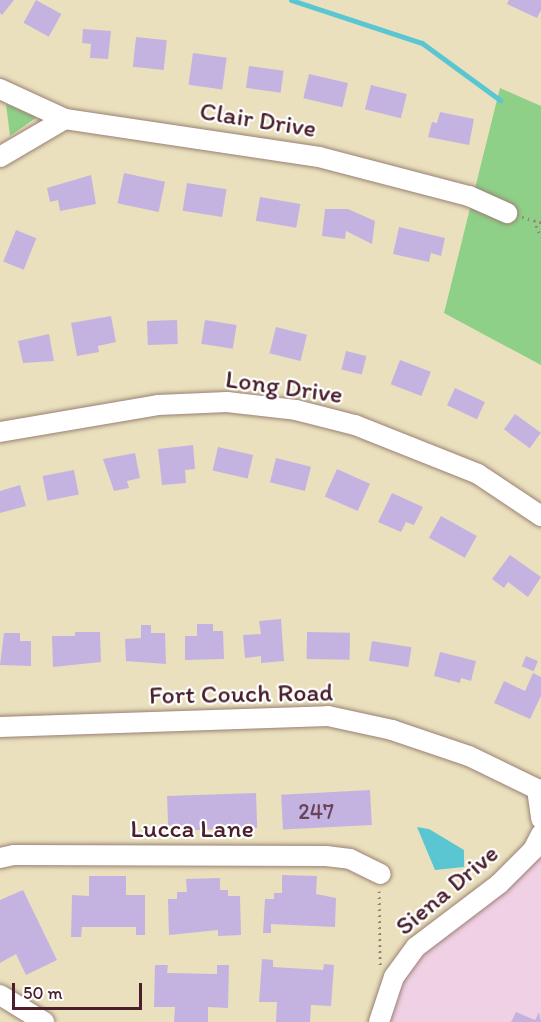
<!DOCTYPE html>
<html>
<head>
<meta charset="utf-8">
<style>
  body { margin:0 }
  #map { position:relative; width:541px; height:1022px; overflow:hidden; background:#eae0bd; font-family:Itim,sans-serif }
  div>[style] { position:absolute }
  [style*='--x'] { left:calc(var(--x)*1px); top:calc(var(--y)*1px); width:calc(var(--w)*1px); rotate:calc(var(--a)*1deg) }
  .built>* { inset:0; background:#f0d0e5 }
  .green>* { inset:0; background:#8ed088 }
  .water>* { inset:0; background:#5ac6d1 }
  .stream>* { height:5px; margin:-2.5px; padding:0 2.5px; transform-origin:2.5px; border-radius:2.5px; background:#5ac6d1 }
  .building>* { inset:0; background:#c4b3e1; transform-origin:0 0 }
  .path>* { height:3px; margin-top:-1.5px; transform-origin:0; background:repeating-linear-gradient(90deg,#9a8074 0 1.5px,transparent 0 6px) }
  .roads { filter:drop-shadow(0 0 2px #9a8074) drop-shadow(0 0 2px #9a8074) }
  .minor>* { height:20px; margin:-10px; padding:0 10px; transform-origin:10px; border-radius:10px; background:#fff }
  span { translate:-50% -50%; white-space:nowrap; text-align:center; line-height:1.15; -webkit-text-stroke:4.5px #fff; paint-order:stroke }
  .number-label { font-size:22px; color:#684458 }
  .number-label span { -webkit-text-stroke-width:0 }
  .street-label { font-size:26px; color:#4a1f2b }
  .scale { position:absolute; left:12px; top:983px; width:130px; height:27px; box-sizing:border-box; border:3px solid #4a1f2b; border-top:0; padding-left:8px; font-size:18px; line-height:21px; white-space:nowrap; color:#4a1f2b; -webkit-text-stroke:4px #fff; paint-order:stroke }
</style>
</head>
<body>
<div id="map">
  <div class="built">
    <i style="clip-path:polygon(541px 834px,541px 1022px,379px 1022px,389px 988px)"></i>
  </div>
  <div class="green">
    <i style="clip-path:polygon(500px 88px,541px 106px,541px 365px,444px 313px)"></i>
    <i style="clip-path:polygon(6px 104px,37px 117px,10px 136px)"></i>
  </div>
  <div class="water">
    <i style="clip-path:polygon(417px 827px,429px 829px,464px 850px,464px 867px,435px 870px)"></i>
  </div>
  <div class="stream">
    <i style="--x:291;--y:0;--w:138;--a:18.2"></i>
    <i style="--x:422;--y:43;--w:97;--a:36.2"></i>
  </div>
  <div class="building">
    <i style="clip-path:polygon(0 0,14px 0,2px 15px,0 13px)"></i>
    <i style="left:36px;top:0;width:29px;height:26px;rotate:29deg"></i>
    <i style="clip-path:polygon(509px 0,541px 0,541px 10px,537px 18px,507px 4px)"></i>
    <i style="clip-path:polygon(83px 29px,111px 31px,108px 59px,90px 58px,91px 44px,82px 43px)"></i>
    <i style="left:136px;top:37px;width:31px;height:30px;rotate:6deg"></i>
    <i style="left:193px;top:53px;width:34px;height:32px;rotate:8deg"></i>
    <i style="left:249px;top:66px;width:35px;height:22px;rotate:8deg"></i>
    <i style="left:309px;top:74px;width:40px;height:25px;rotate:13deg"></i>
    <i style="left:371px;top:85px;width:37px;height:25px;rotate:14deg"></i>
    <i style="clip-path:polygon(440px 112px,474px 119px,469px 145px,428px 137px,432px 122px,437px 123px)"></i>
    <i style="left:124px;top:173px;width:42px;height:31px;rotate:12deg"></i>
    <i style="clip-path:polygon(91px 175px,96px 204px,60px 211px,58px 200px,50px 202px,47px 188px)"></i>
    <i style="left:187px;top:183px;width:40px;height:28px;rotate:9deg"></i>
    <i style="left:260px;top:197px;width:41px;height:24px;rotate:10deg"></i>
    <i style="clip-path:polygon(325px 209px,348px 209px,375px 221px,372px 244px,346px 231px,345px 239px,322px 236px)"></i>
    <i style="clip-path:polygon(399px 227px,445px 238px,441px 256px,431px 253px,429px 262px,393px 254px)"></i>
    <i style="left:16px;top:230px;width:22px;height:34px;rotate:22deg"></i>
    <i style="clip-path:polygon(111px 316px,116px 342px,98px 346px,99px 352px,77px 356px,71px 323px)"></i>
    <i style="left:177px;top:320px;width:24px;height:30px;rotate:88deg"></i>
    <i style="left:205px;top:320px;width:32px;height:24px;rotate:9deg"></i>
    <i style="left:276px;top:327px;width:32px;height:27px;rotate:14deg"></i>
    <i style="clip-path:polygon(49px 334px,54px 361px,23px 363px,18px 341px)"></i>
    <i style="left:346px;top:351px;width:21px;height:19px;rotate:14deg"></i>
    <i style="left:400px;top:360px;width:33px;height:26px;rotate:21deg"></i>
    <i style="left:455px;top:388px;width:33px;height:19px;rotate:25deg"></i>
    <i style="left:515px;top:414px;width:32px;height:19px;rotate:36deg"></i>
    <i style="clip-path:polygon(193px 445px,195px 469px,185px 470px,186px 483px,162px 485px,158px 449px)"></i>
    <i style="left:218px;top:447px;width:36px;height:24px;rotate:13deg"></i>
    <i style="clip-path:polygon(135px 453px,140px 478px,127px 481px,129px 488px,114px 491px,103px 459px)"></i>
    <i style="left:276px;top:458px;width:36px;height:25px;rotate:14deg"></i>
    <i style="left:337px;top:469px;width:36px;height:30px;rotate:24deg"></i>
    <i style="left:74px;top:470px;width:25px;height:32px;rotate:79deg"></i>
    <i style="clip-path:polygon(20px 485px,26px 506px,0 513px,0 491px)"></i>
    <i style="clip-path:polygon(392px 493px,423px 507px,414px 525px,406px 522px,401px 532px,378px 522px)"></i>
    <i style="left:441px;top:516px;width:41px;height:25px;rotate:29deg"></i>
    <i style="clip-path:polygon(510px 555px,541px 577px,528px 597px,508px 582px,504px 588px,492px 579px)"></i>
    <i style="clip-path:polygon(281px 619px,284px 661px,261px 663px,261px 656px,245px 658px,243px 635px,261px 634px,259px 621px)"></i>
    <i style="clip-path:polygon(197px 624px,213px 624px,213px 631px,223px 631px,224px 659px,185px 660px,185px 636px,197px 636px)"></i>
    <i style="clip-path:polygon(141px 625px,151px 625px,151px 633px,165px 633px,166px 664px,126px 661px,125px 639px,141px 638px)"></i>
    <i style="clip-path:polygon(75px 632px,100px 632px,101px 662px,53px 667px,52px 636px,75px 636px)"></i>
    <i style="left:307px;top:632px;width:43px;height:27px;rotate:1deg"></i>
    <i style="clip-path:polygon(4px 633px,20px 633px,20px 641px,31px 641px,31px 666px,0 665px)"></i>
    <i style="left:372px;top:641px;width:40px;height:20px;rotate:9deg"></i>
    <i style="clip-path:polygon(440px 652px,476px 661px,471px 681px,461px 678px,460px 683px,434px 676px)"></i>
    <i style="left:526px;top:656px;width:13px;height:11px;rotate:23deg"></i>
    <i style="clip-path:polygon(533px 673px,541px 677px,541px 696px,530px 719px,494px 703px,504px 681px,525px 691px)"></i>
    <i style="left:370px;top:790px;width:35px;height:89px;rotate:87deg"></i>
    <i style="left:256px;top:793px;width:35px;height:89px;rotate:88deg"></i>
    <i style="clip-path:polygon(282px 875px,317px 876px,316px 894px,336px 898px,335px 927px,271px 924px,271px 933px,263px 933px,265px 899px,274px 899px,274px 893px,282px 893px)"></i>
    <i style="clip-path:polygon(89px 876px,126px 876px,126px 895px,145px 895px,145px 935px,136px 935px,136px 927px,82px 927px,81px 937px,71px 937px,72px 895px,89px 896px)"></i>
    <i style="clip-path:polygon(220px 878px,220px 890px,228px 890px,228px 896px,240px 896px,241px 935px,218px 936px,218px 930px,169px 935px,168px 899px,177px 899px,177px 892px,187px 892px,186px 879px)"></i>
    <i style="clip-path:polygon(23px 890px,57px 960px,26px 975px,16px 954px,0 963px,0 900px)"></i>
    <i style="clip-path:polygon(262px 959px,273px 960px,273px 967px,323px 970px,324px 964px,334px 965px,331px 1006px,311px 1005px,310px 1022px,276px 1022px,277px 1002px,259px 1002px)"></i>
    <i style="clip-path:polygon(155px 965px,168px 965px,167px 973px,217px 974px,217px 965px,229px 965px,228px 1008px,208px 1007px,208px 1022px,174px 1022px,175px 1007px,154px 1007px)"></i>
    <i style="clip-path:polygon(516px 1012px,535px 1020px,539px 1012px,541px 1022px,511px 1022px)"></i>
  </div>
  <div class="path">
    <i style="--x:522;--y:217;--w:20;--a:15"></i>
    <i style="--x:534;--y:220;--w:18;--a:68"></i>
    <i style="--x:379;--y:891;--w:74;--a:89.2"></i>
  </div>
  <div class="roads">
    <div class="minor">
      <i style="--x:0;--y:89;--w:72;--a:24.8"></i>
      <i style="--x:65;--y:119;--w:257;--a:8.5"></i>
      <i style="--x:319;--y:157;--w:155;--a:14.6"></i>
      <i style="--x:469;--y:196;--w:42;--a:24.1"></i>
      <i style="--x:0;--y:157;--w:75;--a:-30.3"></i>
      <i style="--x:0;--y:432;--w:160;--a:-9.7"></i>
      <i style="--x:158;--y:405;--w:69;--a:-2.5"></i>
      <i style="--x:227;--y:402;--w:69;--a:6.6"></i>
      <i style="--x:296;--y:410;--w:61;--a:14.3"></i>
      <i style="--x:355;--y:425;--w:132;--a:21.7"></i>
      <i style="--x:478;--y:474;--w:76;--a:33.7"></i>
      <i style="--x:0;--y:727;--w:328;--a:-1.9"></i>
      <i style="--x:328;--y:716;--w:66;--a:12.3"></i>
      <i style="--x:392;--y:730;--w:81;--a:18.7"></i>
      <i style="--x:469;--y:756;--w:80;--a:25.9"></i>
      <i style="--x:537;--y:789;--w:30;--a:82"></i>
      <i style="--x:0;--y:858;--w:14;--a:-12"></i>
      <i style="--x:14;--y:855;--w:312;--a:0.2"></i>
      <i style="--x:326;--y:856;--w:24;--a:7"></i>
      <i style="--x:350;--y:859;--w:34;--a:26"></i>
      <i style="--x:0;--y:995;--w:52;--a:31.5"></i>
      <i style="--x:379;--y:1022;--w:47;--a:-71.6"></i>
      <i style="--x:394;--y:977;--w:37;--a:-54"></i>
      <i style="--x:416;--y:947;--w:104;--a:-37.2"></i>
      <i style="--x:499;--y:884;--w:48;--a:-45"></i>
      <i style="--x:533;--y:850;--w:18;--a:-63"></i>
    </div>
  </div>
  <div class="number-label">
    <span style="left:316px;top:812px">247</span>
  </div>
  <div class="street-label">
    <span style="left:258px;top:120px;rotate:9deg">Clair Drive</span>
    <span style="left:284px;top:387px;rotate:8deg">Long Drive</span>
    <span style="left:241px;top:694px;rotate:-1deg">Fort Couch Road</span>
    <span style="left:192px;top:829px">Lucca Lane</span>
    <span style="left:447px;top:890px;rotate:-40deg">Siena Drive</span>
  </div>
  <div class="scale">50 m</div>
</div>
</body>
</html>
